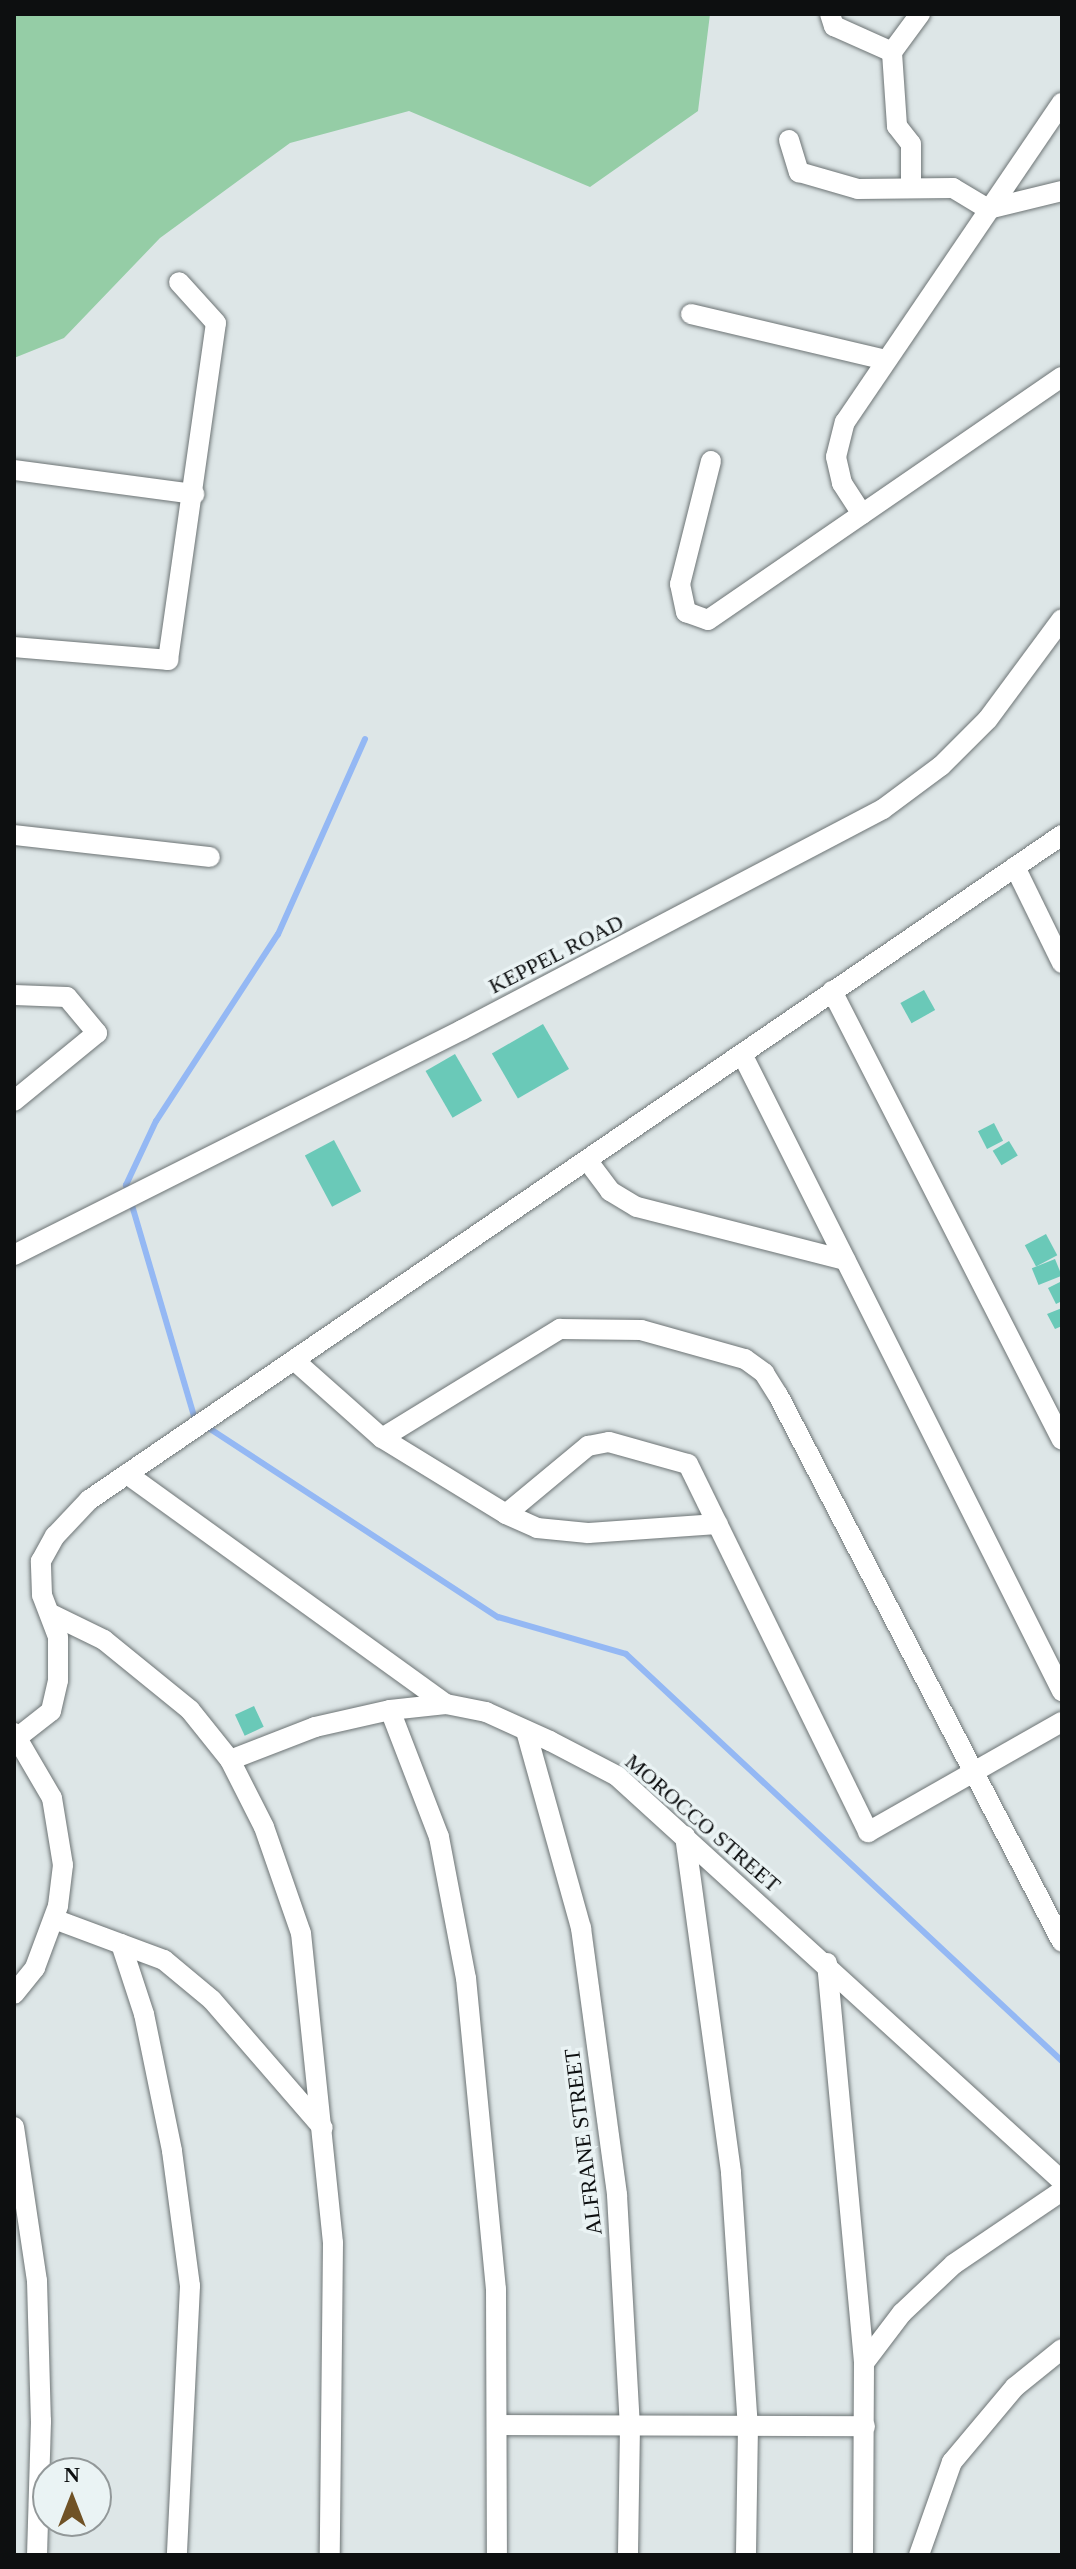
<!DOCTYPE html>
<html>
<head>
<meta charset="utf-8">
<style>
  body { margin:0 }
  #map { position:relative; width:1076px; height:2569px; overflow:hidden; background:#dde6e7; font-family:Georgia,serif }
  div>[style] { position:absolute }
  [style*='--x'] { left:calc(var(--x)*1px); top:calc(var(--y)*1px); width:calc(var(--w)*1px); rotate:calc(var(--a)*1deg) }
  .green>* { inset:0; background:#95cda6 }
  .stream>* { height:6px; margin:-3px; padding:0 3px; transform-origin:3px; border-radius:3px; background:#94b8f4 }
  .building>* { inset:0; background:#6ac9b8; transform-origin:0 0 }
  .roads { filter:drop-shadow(0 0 2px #6d7475) drop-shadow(0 0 2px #6d7475) }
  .minor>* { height:20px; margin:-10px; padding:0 10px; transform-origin:10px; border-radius:10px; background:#fff }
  span { translate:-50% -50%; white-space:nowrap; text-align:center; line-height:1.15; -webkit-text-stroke:7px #eaf3f4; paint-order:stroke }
  .street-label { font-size:22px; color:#0d0f10 }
  .frame { position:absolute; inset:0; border:16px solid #0d0f10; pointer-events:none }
  .north { position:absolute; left:32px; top:2457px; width:80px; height:80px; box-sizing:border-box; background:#eaf3f4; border:2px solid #929899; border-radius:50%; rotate:0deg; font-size:22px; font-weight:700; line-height:32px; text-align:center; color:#0d0f10 }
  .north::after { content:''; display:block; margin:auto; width:28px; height:36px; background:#705226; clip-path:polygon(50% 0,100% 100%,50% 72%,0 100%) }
</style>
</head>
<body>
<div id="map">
  <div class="green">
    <i style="clip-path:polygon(14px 14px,710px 14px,698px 111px,590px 187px,409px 111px,290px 143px,160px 238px,64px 338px,14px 358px)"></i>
  </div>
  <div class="stream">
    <i style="--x:365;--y:739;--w:214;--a:114"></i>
    <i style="--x:278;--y:934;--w:223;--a:123.1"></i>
    <i style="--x:156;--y:1121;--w:71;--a:115.1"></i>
    <i style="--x:126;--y:1185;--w:244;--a:73.6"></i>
    <i style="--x:195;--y:1419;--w:362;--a:33.2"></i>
    <i style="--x:498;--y:1617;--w:133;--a:16.1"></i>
    <i style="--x:626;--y:1654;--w:596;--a:43.03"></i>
  </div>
  <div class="building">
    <i style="left:924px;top:990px;width:23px;height:27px;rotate:61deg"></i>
    <i style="left:543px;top:1024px;width:52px;height:59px;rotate:60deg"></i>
    <i style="left:455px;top:1054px;width:54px;height:34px;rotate:60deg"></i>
    <i style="left:994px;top:1123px;width:20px;height:18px;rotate:63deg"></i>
    <i style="left:334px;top:1140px;width:58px;height:33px;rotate:62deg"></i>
    <i style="left:1009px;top:1141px;width:17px;height:19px;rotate:59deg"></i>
    <i style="left:1046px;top:1234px;width:24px;height:24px;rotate:62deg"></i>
    <i style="left:1055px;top:1259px;width:18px;height:25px;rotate:68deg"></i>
    <i style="clip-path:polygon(1062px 1281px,1062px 1301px,1056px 1304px,1048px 1288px)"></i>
    <i style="clip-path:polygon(1062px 1308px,1062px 1326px,1055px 1329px,1047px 1314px)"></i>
    <i style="left:254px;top:1706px;width:23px;height:21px;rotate:65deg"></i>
  </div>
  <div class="roads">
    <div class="minor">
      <i style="--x:830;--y:14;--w:13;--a:72"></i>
      <i style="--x:834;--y:26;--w:64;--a:24.1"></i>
      <i style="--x:789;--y:140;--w:34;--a:73"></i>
      <i style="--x:799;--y:172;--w:61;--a:16.1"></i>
      <i style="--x:858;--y:189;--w:95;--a:-0.6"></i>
      <i style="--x:953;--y:188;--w:41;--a:31"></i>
      <i style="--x:988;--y:209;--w:76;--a:-13.7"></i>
      <i style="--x:911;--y:188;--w:44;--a:-90"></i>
      <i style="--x:911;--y:144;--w:23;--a:-128"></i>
      <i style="--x:897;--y:126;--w:74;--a:-93.9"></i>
      <i style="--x:892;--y:52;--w:47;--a:-53.6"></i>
      <i style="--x:691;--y:314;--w:200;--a:13.3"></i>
      <i style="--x:711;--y:461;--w:127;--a:104.1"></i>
      <i style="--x:680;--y:584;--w:29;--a:78"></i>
      <i style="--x:686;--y:612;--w:23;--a:20"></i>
      <i style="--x:708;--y:620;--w:429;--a:-34.5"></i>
      <i style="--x:14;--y:470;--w:182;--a:7.6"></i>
      <i style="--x:862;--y:514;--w:37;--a:-123"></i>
      <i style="--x:842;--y:483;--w:27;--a:-103"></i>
      <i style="--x:836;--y:457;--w:36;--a:-76"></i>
      <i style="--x:845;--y:422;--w:386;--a:-55.8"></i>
      <i style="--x:14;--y:647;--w:155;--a:4.8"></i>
      <i style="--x:168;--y:660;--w:340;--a:-81.9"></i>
      <i style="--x:216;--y:323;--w:55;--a:-132.1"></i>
      <i style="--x:14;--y:835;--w:197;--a:6.4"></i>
      <i style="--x:1015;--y:867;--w:107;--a:63.9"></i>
      <i style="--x:832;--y:991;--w:504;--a:62.88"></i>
      <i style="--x:14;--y:995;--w:53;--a:2.2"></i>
      <i style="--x:67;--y:997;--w:47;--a:50.2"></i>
      <i style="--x:97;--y:1033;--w:107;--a:140.7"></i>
      <i style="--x:742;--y:1054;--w:713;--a:63.33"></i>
      <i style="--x:587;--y:1160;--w:39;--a:53"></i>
      <i style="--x:610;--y:1191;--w:31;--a:31"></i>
      <i style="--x:637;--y:1207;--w:215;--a:14.3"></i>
      <i style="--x:14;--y:1255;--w:501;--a:-26.67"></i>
      <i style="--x:462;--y:1030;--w:475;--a:-27.7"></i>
      <i style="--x:883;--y:809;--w:72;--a:-36.6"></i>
      <i style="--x:941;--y:766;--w:66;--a:-45"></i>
      <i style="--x:988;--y:719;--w:124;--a:-53.5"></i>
      <i style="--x:294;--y:1360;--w:118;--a:41.6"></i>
      <i style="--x:382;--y:1438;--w:145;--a:31.5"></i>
      <i style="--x:506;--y:1514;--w:34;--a:24"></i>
      <i style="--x:537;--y:1528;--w:51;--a:5.6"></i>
      <i style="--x:588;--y:1533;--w:130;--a:-4"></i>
      <i style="--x:382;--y:1438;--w:209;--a:-31.5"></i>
      <i style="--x:560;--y:1329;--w:81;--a:0.7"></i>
      <i style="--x:641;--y:1330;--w:108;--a:15.6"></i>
      <i style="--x:745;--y:1359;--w:24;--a:36"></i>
      <i style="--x:764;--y:1373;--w:26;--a:58"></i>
      <i style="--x:778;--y:1395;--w:616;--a:62.56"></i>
      <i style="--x:127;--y:1474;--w:393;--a:35.8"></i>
      <i style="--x:506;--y:1514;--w:107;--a:-39.7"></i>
      <i style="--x:588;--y:1446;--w:21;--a:-11"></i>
      <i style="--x:609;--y:1442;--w:82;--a:15.6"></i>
      <i style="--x:688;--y:1464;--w:410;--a:63.9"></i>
      <i style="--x:868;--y:1832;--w:223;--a:-29.6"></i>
      <i style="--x:53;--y:1615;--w:57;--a:26.1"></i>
      <i style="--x:104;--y:1640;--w:111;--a:39.1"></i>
      <i style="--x:190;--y:1710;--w:64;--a:51.3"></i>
      <i style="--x:230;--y:1760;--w:75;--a:63.1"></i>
      <i style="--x:264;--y:1827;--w:112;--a:70.8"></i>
      <i style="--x:301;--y:1933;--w:312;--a:84.1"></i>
      <i style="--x:333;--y:2243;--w:312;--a:90.6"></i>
      <i style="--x:390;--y:1710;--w:136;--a:68.9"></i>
      <i style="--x:439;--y:1837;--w:144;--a:79.2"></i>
      <i style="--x:466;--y:1978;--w:312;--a:84.5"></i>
      <i style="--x:496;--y:2289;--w:266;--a:89.8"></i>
      <i style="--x:526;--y:1731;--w:205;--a:74.4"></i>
      <i style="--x:581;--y:1928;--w:269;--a:82.3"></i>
      <i style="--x:617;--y:2195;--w:231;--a:86.8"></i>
      <i style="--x:630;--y:2426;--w:129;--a:90.9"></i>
      <i style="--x:14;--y:1733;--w:75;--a:59.7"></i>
      <i style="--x:52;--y:1798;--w:68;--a:80.7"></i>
      <i style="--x:63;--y:1865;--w:41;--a:97"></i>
      <i style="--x:58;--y:1906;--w:66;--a:110.4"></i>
      <i style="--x:35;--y:1968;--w:33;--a:129"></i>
      <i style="--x:18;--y:1737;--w:42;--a:-38.2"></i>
      <i style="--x:51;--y:1711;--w:32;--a:-77"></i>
      <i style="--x:58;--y:1680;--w:43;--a:-90"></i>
      <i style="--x:58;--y:1637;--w:45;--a:-110.9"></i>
      <i style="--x:42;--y:1595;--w:34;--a:-92"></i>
      <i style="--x:41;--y:1561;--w:29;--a:-61"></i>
      <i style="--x:55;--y:1536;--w:50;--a:-46.6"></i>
      <i style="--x:89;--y:1500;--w:1179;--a:-34.35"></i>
      <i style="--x:230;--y:1760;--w:91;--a:-21.2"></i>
      <i style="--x:315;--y:1727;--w:77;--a:-12.8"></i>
      <i style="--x:390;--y:1710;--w:56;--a:-6.1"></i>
      <i style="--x:446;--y:1704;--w:41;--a:11.3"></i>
      <i style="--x:486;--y:1712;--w:70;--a:24.4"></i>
      <i style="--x:550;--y:1741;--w:76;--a:27.6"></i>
      <i style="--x:617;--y:1776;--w:602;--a:42.31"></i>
      <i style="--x:685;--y:1836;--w:340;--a:82.2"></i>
      <i style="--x:731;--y:2173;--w:254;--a:86.2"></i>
      <i style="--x:748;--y:2426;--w:129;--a:90.9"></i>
      <i style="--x:54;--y:1919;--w:117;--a:20.4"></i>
      <i style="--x:164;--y:1960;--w:62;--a:39.8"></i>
      <i style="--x:212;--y:2000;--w:169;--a:49.1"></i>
      <i style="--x:121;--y:1944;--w:74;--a:71.8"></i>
      <i style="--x:144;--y:2014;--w:140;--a:78.4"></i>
      <i style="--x:172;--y:2151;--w:136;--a:82.4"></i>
      <i style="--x:190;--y:2286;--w:269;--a:92.8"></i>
      <i style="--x:827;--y:1963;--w:402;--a:84.7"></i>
      <i style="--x:864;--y:2363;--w:192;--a:90.3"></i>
      <i style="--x:14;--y:2127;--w:156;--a:81.5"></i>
      <i style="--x:37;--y:2281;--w:140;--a:88.4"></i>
      <i style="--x:41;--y:2421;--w:134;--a:91.7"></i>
      <i style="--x:864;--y:2363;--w:63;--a:-52.8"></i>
      <i style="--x:902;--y:2313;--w:71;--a:-43.3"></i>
      <i style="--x:954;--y:2264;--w:130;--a:-34.1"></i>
      <i style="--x:499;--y:2425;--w:366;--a:0.2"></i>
      <i style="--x:919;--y:2555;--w:99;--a:-70.5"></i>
      <i style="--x:952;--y:2462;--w:98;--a:-50"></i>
      <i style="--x:1015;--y:2387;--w:60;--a:-39"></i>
    </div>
  </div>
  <div class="street-label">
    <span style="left:556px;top:954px;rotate:-27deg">KEPPEL ROAD</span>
    <span style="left:703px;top:1823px;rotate:41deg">MOROCCO STREET</span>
    <span style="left:583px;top:2142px;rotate:-97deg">ALFRANE STREET</span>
  </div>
  <div class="frame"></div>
  <div class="north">N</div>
</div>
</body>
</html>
